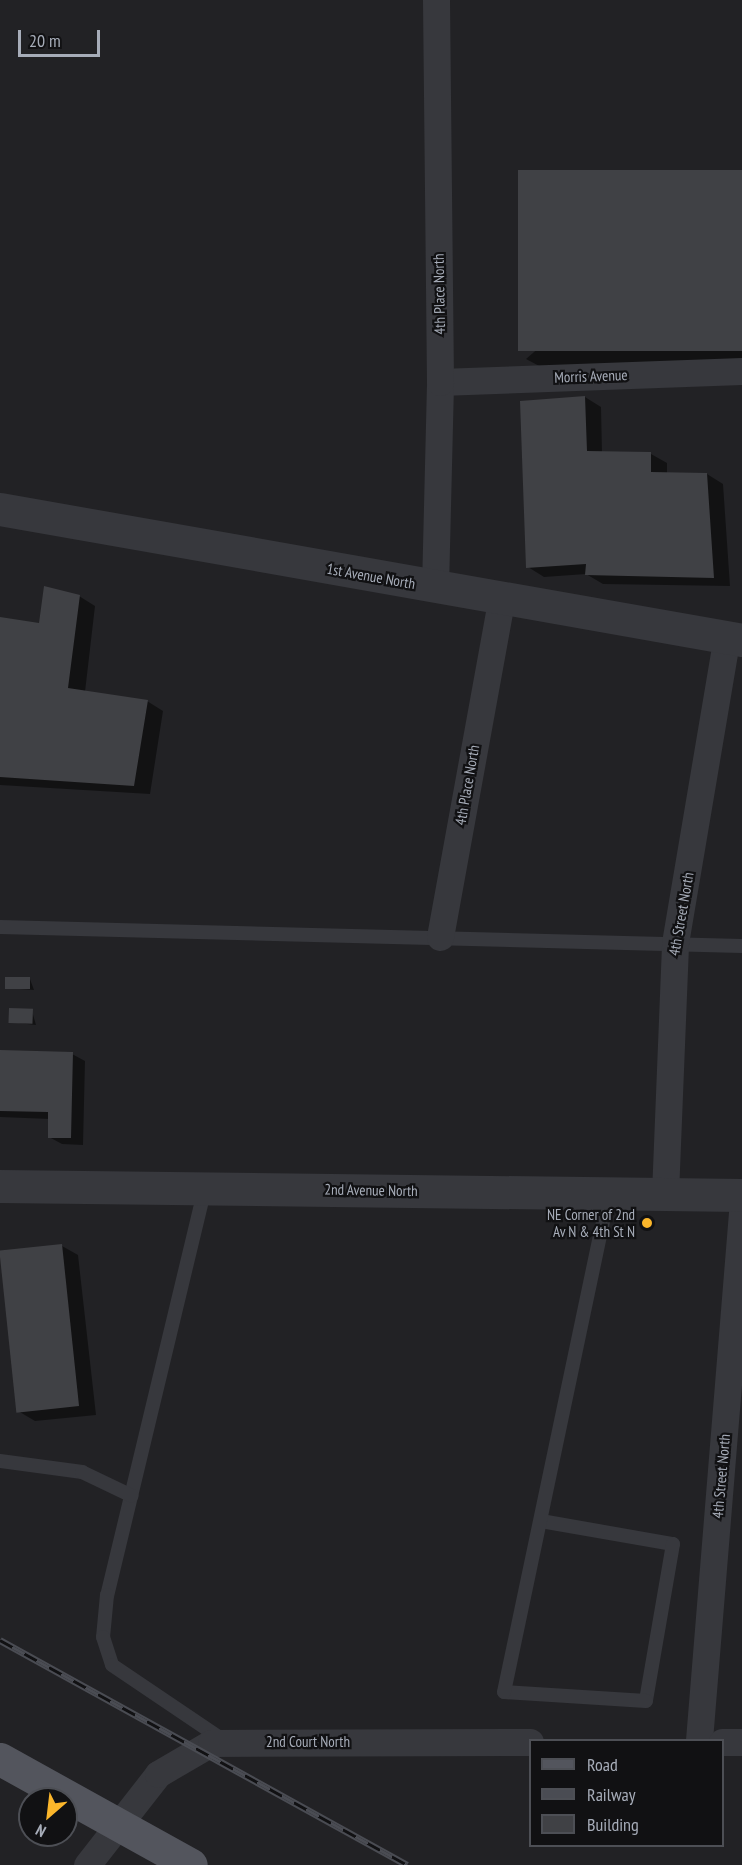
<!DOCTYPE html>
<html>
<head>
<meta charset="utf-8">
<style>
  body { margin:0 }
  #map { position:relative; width:742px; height:1865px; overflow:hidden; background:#161618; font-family:"PT Sans Narrow",sans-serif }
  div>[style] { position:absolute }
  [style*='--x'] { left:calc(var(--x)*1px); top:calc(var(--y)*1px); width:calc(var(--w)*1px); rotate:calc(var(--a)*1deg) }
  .built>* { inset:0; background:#222225 }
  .shadow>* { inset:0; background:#0007 }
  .building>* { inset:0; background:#404145; transform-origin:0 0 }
  .service>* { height:14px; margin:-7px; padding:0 7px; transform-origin:7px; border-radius:7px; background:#37383d }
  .minor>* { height:27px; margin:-13.5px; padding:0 13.5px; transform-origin:13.5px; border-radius:13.5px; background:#37383d }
  .tertiary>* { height:33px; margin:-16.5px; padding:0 16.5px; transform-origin:16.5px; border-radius:16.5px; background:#37383d }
  .primary>* { height:33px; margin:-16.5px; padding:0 16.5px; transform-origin:16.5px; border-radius:16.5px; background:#53555d }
  .rail>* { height:7px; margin-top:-3.5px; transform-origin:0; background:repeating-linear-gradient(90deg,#111113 0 14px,#4a4c53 0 28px); box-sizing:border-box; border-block:2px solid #4a4c53 }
  .dots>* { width:16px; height:16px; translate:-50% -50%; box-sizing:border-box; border:3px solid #111113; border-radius:50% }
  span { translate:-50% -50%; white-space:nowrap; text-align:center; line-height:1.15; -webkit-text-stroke:4.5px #111113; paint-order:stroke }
  .street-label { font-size:15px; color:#a7adb9 }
  .poi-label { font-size:15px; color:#a7adb9 }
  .right { translate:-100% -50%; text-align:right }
  .legend { position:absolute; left:529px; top:1739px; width:195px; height:108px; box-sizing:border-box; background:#111113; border:2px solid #4d4f55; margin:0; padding:8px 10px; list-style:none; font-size:18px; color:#a7adb9 }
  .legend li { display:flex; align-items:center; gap:12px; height:30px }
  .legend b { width:30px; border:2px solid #4d4f55 }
  .north { position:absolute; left:18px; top:1787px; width:60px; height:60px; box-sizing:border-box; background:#111113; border:2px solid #4d4f55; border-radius:50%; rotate:208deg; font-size:16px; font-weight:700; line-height:24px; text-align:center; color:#a7adb9 }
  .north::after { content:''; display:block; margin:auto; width:21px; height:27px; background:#fbb62b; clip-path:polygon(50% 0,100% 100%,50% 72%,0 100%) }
  .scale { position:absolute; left:18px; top:30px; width:82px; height:27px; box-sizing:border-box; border:3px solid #a7adb9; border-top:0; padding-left:8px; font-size:18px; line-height:21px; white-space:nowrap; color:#a7adb9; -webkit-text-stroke:4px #111113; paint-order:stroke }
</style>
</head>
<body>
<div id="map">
  <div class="built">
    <i style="clip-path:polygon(evenodd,0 0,742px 0,742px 1865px,0 1865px,0 0,530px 1740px,722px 1740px,722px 1846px,530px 1846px,530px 1740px,0 0,30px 1799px,66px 1799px,66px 1835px,30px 1835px,30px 1799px)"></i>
  </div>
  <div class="shadow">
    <i style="clip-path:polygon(742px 172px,742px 360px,543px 368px,526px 359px)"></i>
    <i style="clip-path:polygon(585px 397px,601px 407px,602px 453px,651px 454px,667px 463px,667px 474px,707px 474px,723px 484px,730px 586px,603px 584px,586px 574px,544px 577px,528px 567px)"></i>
    <i style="clip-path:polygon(79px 596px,95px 606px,85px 692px,147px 701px,163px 711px,150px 794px,0 785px,0 619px,40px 625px)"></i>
    <i style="clip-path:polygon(30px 979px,34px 990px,7px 988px)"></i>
    <i style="clip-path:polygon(32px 1011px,36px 1025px,10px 1022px)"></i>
    <i style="clip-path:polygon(0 1052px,72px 1054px,85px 1061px,83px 1145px,62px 1144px,49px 1137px,50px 1119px,0 1117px)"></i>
    <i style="clip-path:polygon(62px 1246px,78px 1255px,96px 1415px,35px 1421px,18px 1411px)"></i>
  </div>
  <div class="building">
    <i style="left:742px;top:170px;width:181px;height:224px;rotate:90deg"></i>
    <i style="clip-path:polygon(585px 396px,587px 451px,651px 452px,651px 472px,707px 473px,714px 578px,585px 575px,586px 564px,526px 568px,520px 401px)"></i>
    <i style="clip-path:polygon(44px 586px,80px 595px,68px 688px,148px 700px,134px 786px,0 777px,0 617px,39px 623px)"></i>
    <i style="left:5px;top:977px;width:25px;height:12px"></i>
    <i style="left:9px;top:1008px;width:24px;height:15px;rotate:2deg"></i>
    <i style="clip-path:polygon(0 1050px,73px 1052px,71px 1138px,48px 1138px,48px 1112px,0 1111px)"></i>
    <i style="left:62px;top:1244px;width:163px;height:63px;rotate:84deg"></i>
  </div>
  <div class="service">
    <i style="--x:0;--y:927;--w:742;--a:1.47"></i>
    <i style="--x:205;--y:1188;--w:419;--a:103.5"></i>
    <i style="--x:107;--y:1595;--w:42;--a:95.4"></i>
    <i style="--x:103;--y:1637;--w:29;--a:72"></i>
    <i style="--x:112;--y:1665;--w:134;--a:34"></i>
    <i style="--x:0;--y:1461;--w:83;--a:7.6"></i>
    <i style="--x:82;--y:1472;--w:55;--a:25.6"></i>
    <i style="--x:541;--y:1521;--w:134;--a:9.9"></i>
    <i style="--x:673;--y:1544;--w:159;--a:99.8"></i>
    <i style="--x:646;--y:1701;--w:142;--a:-176.4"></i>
    <i style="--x:504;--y:1692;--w:510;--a:-78.12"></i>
  </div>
  <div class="minor">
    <i style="--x:440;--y:382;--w:302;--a:-2.1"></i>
    <i style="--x:435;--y:588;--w:206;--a:-88.6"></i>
    <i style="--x:440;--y:382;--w:382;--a:-90.6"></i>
    <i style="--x:440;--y:937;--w:347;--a:-79.7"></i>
    <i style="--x:665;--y:1194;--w:251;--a:-87.7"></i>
    <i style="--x:675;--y:943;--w:310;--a:-80.4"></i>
    <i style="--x:699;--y:1740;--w:530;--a:-85.34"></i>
    <i style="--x:722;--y:1742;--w:20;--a:0"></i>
    <i style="--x:87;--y:1865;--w:115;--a:-52"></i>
    <i style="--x:158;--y:1774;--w:61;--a:-30.3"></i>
    <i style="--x:211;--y:1743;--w:319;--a:-0.2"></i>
  </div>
  <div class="tertiary">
    <i style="--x:0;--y:509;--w:753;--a:10.01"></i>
    <i style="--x:0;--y:1186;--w:742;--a:0.69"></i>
  </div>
  <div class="primary">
    <i style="--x:0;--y:1759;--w:218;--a:29"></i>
  </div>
  <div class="rail">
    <i style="--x:0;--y:1640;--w:465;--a:28.9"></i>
  </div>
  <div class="dots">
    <i style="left:647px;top:1223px;background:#fbb62b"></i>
  </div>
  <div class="street-label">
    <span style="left:439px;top:294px;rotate:-91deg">4th Place North</span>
    <span style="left:591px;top:376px;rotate:-2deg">Morris Avenue</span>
    <span style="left:371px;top:576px;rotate:10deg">1st Avenue North</span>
    <span style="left:467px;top:785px;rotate:-80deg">4th Place North</span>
    <span style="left:681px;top:914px;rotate:-80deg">4th Street North</span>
    <span style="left:371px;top:1190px;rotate:1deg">2nd Avenue North</span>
    <span style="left:721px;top:1476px;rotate:-85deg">4th Street North</span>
    <span style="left:308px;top:1742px">2nd Court North</span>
  </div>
  <div class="poi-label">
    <span class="right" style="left:635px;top:1223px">NE Corner of 2nd<br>Av N &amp; 4th St N</span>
  </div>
  <ul class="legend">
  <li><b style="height:8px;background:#53555d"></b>Road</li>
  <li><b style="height:8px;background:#4a4c53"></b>Railway</li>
  <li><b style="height:16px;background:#404145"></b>Building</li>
  </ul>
  <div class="north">N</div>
  <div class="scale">20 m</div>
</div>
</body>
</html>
